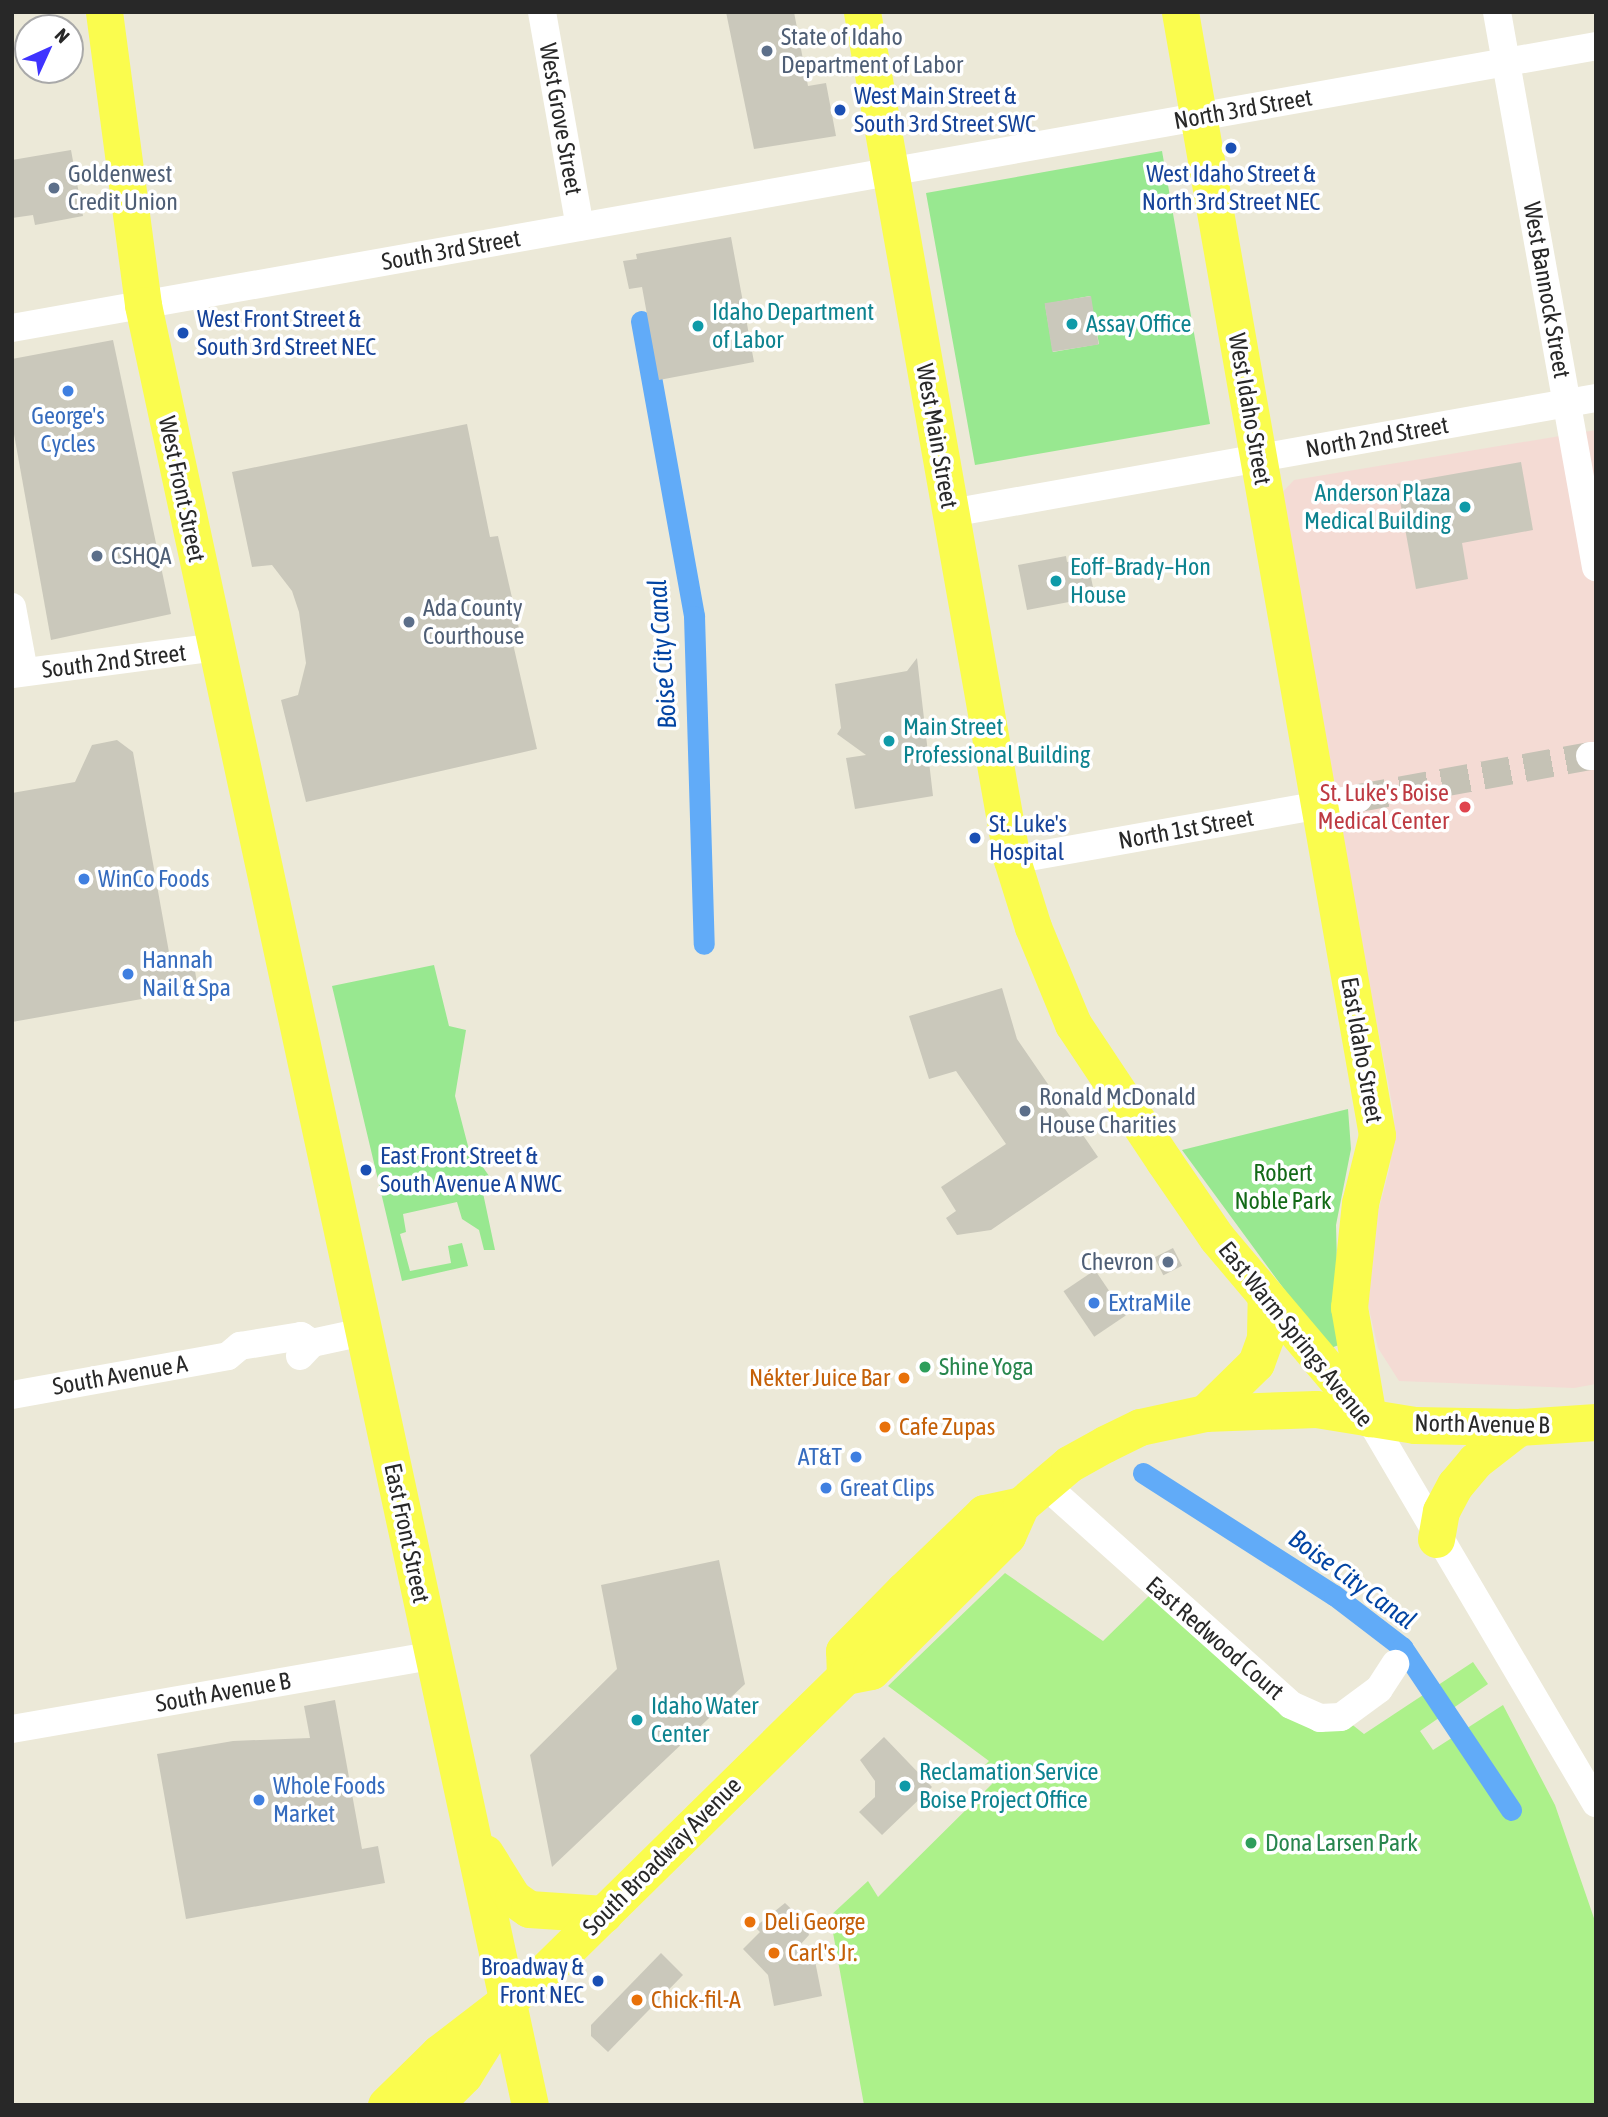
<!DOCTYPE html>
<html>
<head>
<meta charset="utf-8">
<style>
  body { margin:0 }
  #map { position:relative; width:1608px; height:2117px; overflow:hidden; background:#ece9d8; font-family:"Asap Condensed",sans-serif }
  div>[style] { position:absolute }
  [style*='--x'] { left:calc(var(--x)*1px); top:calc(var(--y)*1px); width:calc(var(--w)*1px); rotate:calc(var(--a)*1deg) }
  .medical>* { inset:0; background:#f4dbd4 }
  .green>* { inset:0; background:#98e890 }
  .pitch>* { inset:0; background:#acf18a }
  .canal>* { height:21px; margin:-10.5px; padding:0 10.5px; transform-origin:10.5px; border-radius:10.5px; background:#61abf8 }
  .building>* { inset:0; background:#cac8bb; transform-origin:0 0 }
  .minor-tunnel>* { height:28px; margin-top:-14px; transform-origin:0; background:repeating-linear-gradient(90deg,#c5c2b5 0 28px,transparent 0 42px) }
  .minor>* { height:28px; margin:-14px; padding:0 14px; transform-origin:14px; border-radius:14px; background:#fff }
  .major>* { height:37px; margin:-18.5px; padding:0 18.5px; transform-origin:18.5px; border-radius:18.5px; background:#fafc4e }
  .dots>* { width:19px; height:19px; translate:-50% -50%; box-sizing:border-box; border:4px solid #fff; border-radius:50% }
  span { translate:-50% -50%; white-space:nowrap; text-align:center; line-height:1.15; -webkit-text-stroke:7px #fff; paint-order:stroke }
  .service-label { font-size:24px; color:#4e5e75 }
  .left { translate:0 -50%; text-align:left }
  .right { translate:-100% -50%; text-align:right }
  .transit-label { font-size:24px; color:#164399 }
  .street-label { font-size:24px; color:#282828 }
  .culture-label { font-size:24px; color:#0d838f }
  .shop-label { font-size:24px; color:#366cbe }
  .health-label { font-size:24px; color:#be3a42 }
  .park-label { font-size:24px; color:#136a17 }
  .leisure-label { font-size:24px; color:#27864d }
  .food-label { font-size:24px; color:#c56008 }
  .water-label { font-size:26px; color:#0244a3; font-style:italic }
  .frame { position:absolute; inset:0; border:14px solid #282828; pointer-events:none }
  .north { position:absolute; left:14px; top:14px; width:70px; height:70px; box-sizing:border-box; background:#fff; border:2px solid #a9a9a9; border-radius:50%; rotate:45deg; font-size:19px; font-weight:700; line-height:28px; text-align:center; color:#282828 }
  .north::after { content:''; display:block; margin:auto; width:24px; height:32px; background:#3f33ff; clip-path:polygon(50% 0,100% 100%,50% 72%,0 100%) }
</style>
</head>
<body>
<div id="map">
  <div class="medical">
    <i style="clip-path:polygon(1596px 430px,1596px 1384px,1574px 1388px,1399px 1381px,1378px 1348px,1368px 1305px,1366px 1257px,1390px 1166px,1394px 1114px,1276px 499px,1294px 480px)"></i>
  </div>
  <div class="green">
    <i style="clip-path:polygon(evenodd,1162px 151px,1210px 424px,975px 465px,926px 193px,1162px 151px,1090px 296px,1099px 344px,1053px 352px,1045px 304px,1090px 296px)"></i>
    <i style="clip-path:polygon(434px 965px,449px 1026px,466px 1030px,455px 1096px,468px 1146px,494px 1183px,483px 1193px,495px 1250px,484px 1250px,479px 1230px,462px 1219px,457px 1202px,403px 1214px,406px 1232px,400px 1234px,410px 1271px,451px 1263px,448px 1246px,462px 1243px,468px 1266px,402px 1281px,332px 986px)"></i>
    <i style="clip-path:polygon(1348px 1109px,1351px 1149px,1336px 1225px,1339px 1345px,1328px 1349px,1182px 1150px)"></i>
  </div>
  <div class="pitch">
    <i style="clip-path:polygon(1005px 1573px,1103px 1641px,1152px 1593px,1323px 1720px,1335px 1711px,1364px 1734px,1473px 1662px,1488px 1684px,1420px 1731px,1433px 1750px,1503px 1705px,1555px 1805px,1596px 1924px,1596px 2105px,864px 2105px,830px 1916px,868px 1881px,878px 1897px,992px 1784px,984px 1766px,989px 1761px,888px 1686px)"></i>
  </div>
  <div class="canal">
    <i style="--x:641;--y:321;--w:300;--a:79.8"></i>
    <i style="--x:694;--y:616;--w:328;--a:88.3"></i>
    <i style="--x:1143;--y:1473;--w:227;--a:32.6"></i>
    <i style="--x:1334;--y:1595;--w:86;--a:37.4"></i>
    <i style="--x:1402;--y:1647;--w:196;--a:56.2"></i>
  </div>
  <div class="building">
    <i style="clip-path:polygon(726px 12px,794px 12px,808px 86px,826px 83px,836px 136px,754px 149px)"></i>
    <i style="clip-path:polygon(71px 150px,83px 216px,35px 225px,33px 215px,12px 218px,12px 160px)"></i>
    <i style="clip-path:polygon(731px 237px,754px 362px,659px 380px,642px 287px,629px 289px,623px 261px,637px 259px,636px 254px)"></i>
    <i style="left:1091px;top:296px;width:49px;height:47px;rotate:81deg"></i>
    <i style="clip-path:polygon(113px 340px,171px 614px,51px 640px,12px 423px,12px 359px)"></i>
    <i style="clip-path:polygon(467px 424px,490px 537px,498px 536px,520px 633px,511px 635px,537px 749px,306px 802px,281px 700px,298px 695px,306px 663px,299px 612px,292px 591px,272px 565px,252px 567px,232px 472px)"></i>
    <i style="clip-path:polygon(1521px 462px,1533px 530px,1462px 543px,1468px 579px,1416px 589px,1397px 484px)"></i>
    <i style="clip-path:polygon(1066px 556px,1067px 562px,1087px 558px,1095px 597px,1027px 610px,1018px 565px)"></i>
    <i style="clip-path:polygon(917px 658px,933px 796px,855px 809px,846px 758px,866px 755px,837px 734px,841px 728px,835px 684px,907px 671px)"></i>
    <i style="clip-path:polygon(117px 740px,133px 752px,172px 969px,194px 965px,198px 989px,12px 1022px,12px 793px,75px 782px,92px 745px)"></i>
    <i style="clip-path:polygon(1002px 988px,1017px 1039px,1098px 1157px,991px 1230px,957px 1235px,946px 1218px,956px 1211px,941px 1187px,1006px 1144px,956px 1071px,929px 1079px,909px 1016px)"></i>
    <i style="left:1173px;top:1248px;width:20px;height:21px;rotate:63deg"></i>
    <i style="left:1095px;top:1270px;width:55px;height:38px;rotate:56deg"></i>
    <i style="clip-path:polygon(719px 1560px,745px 1684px,552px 1867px,530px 1755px,617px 1669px,601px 1585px)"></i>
    <i style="clip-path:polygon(335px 1700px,362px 1849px,378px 1846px,385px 1883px,186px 1919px,157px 1754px,233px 1741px,310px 1738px,304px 1706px)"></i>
    <i style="clip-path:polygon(884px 1737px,932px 1787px,882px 1835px,859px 1812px,875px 1797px,875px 1781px,860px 1760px)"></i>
    <i style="clip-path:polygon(785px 1903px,807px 1924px,809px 1935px,800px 1945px,815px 1961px,822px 1996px,774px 2006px,768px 1975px,743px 1949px,760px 1932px,755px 1927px)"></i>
    <i style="clip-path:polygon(661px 1953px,683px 1975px,608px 2052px,591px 2036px,591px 2025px)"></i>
  </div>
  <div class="minor-tunnel">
    <i style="--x:1359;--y:798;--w:235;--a:-10.3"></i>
  </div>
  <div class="minor">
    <i style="--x:542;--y:12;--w:218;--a:80"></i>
    <i style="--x:1497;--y:12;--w:564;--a:79.89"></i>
    <i style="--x:12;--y:328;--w:1609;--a:-10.09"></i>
    <i style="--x:951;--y:513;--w:655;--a:-10.11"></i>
    <i style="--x:12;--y:607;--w:66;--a:79.5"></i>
    <i style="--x:12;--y:674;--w:206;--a:-7.5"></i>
    <i style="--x:1590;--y:756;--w:6;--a:0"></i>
    <i style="--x:1012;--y:860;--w:352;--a:-10.1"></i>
    <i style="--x:300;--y:1356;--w:18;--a:-47"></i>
    <i style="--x:312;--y:1343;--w:52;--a:-12.2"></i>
    <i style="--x:12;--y:1395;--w:219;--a:-10.2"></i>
    <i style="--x:228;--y:1356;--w:16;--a:-40"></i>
    <i style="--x:240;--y:1346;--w:62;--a:-9.3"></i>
    <i style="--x:301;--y:1336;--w:13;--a:32"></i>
    <i style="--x:1369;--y:1418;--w:447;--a:59.5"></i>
    <i style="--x:1044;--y:1484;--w:331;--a:41.8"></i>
    <i style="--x:1291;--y:1705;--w:32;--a:24"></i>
    <i style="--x:1320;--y:1718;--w:21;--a:-3"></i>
    <i style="--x:1341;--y:1717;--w:47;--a:-36.4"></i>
    <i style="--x:1379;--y:1689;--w:30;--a:-57"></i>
    <i style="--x:12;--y:1729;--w:428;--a:-9.9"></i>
  </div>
  <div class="major">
    <i style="--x:104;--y:12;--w:296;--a:82.4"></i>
    <i style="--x:143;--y:305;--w:1841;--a:77.87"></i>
    <i style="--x:862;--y:12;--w:861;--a:79.97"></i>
    <i style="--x:1012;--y:860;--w:70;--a:72.6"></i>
    <i style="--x:1033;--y:927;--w:105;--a:67.6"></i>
    <i style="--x:1073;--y:1024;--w:164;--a:56.4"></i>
    <i style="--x:1164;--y:1161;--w:93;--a:55.5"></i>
    <i style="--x:1217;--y:1238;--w:236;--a:49.8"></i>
    <i style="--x:1180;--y:12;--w:1140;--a:80.05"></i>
    <i style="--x:1377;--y:1135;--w:70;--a:104"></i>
    <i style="--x:1360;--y:1203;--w:105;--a:96"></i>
    <i style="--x:1349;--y:1307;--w:112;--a:80.2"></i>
    <i style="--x:1205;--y:1413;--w:71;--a:-44.4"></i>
    <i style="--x:1256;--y:1363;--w:27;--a:-70"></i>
    <i style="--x:1265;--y:1338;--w:39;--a:-89"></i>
    <i style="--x:1436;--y:1539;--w:28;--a:-80"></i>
    <i style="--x:1441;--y:1511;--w:30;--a:-62"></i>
    <i style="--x:1455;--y:1485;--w:31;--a:-50"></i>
    <i style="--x:1475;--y:1461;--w:56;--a:-37.7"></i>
    <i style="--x:845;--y:1676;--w:25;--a:-92"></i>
    <i style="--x:844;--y:1651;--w:86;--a:-45.5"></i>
    <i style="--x:904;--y:1590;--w:111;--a:-43.9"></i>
    <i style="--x:984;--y:1513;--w:38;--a:-12"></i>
    <i style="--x:485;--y:1853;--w:53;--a:58.1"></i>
    <i style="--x:513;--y:1898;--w:19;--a:35"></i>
    <i style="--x:529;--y:1909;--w:75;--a:3.8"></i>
    <i style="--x:386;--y:2105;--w:74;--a:-44.5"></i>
    <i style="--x:439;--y:2053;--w:130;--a:-37.5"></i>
    <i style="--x:542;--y:1974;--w:425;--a:-44.5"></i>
    <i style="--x:845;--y:1676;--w:26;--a:-11"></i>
    <i style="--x:871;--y:1671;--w:192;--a:-44.8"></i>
    <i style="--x:1007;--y:1536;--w:34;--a:-66"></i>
    <i style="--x:1021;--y:1505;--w:63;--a:-40.5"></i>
    <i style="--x:1069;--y:1464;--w:41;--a:-29.1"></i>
    <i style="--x:1105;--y:1444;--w:39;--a:-26"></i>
    <i style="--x:1140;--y:1427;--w:66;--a:-12.2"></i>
    <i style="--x:1205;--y:1413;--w:111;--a:-2.1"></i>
    <i style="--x:1316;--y:1409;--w:100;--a:9.2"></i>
    <i style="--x:1415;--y:1425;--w:104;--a:1.1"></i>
    <i style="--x:1519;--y:1427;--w:77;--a:-3.7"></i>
    <i style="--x:434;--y:2105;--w:42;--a:-45"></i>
    <i style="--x:464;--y:2075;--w:68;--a:-58.2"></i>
  </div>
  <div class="dots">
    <i style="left:767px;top:51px;background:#5c6f8a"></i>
    <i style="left:840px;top:110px;background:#1a4fb4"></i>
    <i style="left:1231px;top:148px;background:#1a4fb4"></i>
    <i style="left:54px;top:188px;background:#5c6f8a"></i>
    <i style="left:1072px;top:324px;background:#0f9aa8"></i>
    <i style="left:698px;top:326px;background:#0f9aa8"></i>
    <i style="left:183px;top:333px;background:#1a4fb4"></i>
    <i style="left:68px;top:391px;background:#3f7fe0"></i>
    <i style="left:1465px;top:507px;background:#0f9aa8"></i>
    <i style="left:97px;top:556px;background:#5c6f8a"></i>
    <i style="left:1056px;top:581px;background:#0f9aa8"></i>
    <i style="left:409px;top:622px;background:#5c6f8a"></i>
    <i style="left:889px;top:741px;background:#0f9aa8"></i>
    <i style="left:1465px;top:807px;background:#e0444e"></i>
    <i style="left:975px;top:838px;background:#1a4fb4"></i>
    <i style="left:84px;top:879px;background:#3f7fe0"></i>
    <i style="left:128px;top:974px;background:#3f7fe0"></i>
    <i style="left:1025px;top:1111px;background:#5c6f8a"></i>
    <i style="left:366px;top:1170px;background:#1a4fb4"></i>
    <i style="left:1168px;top:1262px;background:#5c6f8a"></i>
    <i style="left:1094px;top:1303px;background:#3f7fe0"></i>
    <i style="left:925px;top:1367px;background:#2e9e5b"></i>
    <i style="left:904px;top:1378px;background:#e8710a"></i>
    <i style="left:885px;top:1427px;background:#e8710a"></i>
    <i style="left:856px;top:1457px;background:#3f7fe0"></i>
    <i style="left:826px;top:1488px;background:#3f7fe0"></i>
    <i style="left:637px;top:1720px;background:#0f9aa8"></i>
    <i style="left:905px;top:1786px;background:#0f9aa8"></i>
    <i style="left:259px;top:1800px;background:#3f7fe0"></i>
    <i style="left:1251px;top:1843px;background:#2e9e5b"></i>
    <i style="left:750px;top:1922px;background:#e8710a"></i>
    <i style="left:774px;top:1953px;background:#e8710a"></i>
    <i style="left:598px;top:1981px;background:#1a4fb4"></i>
    <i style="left:637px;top:2000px;background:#e8710a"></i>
  </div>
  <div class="service-label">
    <span class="left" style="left:781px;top:51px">State of Idaho<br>Department of Labor</span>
    <span class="left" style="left:68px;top:188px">Goldenwest<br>Credit Union</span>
    <span class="left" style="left:111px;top:556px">CSHQA</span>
    <span class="left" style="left:423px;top:622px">Ada County<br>Courthouse</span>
    <span class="left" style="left:1039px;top:1111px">Ronald McDonald<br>House Charities</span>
    <span class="right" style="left:1154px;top:1262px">Chevron</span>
  </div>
  <div class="transit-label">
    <span class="left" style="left:854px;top:110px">West Main Street &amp;<br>South 3rd Street SWC</span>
    <span style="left:1231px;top:188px">West Idaho Street &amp;<br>North 3rd Street NEC</span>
    <span class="left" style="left:197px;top:333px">West Front Street &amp;<br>South 3rd Street NEC</span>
    <span class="left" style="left:989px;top:838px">St. Luke's<br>Hospital</span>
    <span class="left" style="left:380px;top:1170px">East Front Street &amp;<br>South Avenue A NWC</span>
    <span class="right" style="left:584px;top:1981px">Broadway &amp;<br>Front NEC</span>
  </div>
  <div class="street-label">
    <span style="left:1243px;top:109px;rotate:-10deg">North 3rd Street</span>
    <span style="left:561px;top:119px;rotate:80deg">West Grove Street</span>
    <span style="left:451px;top:250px;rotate:-10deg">South 3rd Street</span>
    <span style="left:1547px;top:290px;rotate:80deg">West Bannock Street</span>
    <span style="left:1250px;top:409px;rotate:80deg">West Idaho Street</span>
    <span style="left:937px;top:436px;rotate:80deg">West Main Street</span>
    <span style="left:1377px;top:437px;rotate:-10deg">North 2nd Street</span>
    <span style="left:182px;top:489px;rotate:78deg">West Front Street</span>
    <span style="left:114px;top:661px;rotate:-7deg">South 2nd Street</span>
    <span style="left:1186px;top:829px;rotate:-10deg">North 1st Street</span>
    <span style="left:1362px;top:1050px;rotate:80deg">East Idaho Street</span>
    <span style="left:1296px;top:1334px;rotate:51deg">East Warm Springs Avenue</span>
    <span style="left:120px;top:1375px;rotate:-10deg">South Avenue A</span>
    <span style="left:1482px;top:1424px;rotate:1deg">North Avenue B</span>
    <span style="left:407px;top:1533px;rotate:78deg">East Front Street</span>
    <span style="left:1215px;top:1638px;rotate:41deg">East Redwood Court</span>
    <span style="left:223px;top:1692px;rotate:-10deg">South Avenue B</span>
    <span style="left:662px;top:1856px;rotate:-45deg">South Broadway Avenue</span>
  </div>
  <div class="culture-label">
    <span class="left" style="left:712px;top:326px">Idaho Department<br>of Labor</span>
    <span class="left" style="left:1086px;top:324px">Assay Office</span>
    <span class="right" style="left:1451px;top:507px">Anderson Plaza<br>Medical Building</span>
    <span class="left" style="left:1070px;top:581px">Eoff–Brady–Hon<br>House</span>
    <span class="left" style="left:903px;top:741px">Main Street<br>Professional Building</span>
    <span class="left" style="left:651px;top:1720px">Idaho Water<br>Center</span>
    <span class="left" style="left:919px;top:1786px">Reclamation Service<br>Boise Project Office</span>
  </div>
  <div class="shop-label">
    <span style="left:68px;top:430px">George's<br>Cycles</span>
    <span class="left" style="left:98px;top:879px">WinCo Foods</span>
    <span class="left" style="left:142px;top:974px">Hannah<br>Nail &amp; Spa</span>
    <span class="left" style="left:1108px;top:1303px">ExtraMile</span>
    <span class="right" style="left:842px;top:1457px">AT&amp;T</span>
    <span class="left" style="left:840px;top:1488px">Great Clips</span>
    <span class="left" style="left:273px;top:1800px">Whole Foods<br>Market</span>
  </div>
  <div class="health-label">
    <span class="right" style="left:1449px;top:807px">St. Luke's Boise<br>Medical Center</span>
  </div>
  <div class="park-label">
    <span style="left:1283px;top:1187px">Robert<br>Noble Park</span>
  </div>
  <div class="leisure-label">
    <span class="left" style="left:939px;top:1367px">Shine Yoga</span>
    <span class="left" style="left:1265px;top:1843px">Dona Larsen Park</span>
  </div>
  <div class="food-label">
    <span class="right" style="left:890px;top:1378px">Nékter Juice Bar</span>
    <span class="left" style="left:899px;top:1427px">Cafe Zupas</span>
    <span class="left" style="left:764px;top:1922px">Deli George</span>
    <span class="left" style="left:788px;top:1953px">Carl's Jr.</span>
    <span class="left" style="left:651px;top:2000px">Chick-fil-A</span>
  </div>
  <div class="water-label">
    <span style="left:663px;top:654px;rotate:-94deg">Boise City Canal</span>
    <span style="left:1352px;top:1580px;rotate:36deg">Boise City Canal</span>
  </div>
  <div class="frame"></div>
  <div class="north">N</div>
</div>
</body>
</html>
